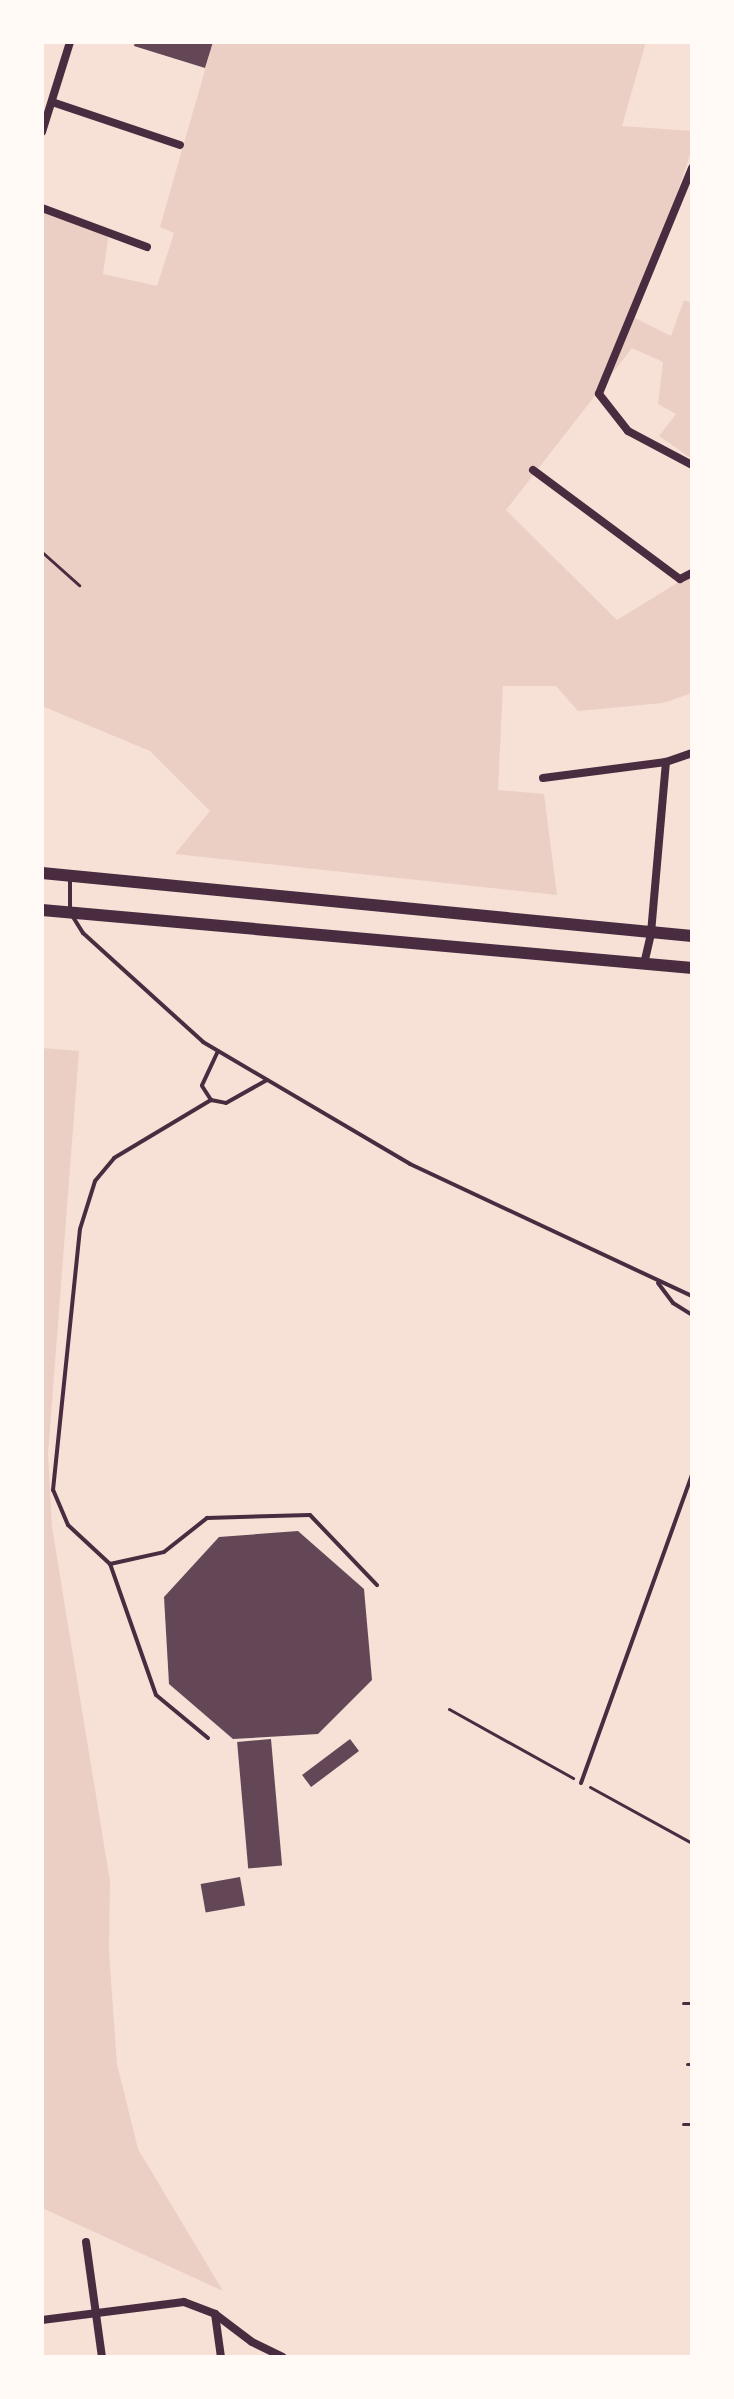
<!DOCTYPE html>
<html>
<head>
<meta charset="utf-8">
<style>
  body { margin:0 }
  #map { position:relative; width:734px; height:2399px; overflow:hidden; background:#f7e1d7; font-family:Manrope,sans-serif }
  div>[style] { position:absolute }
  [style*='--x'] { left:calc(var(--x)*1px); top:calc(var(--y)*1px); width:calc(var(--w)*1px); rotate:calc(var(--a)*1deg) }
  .green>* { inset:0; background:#ebcfc5 }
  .building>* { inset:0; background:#644757; transform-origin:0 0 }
  .path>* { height:3px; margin:-1.5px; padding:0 1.5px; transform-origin:1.5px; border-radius:1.5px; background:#4a2c40 }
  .service>* { height:4px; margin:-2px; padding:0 2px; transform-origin:2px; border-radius:2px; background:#4a2c40 }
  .minor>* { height:8px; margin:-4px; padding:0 4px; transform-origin:4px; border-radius:4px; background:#4a2c40 }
  .secondary>* { height:12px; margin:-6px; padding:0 6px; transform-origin:6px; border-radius:6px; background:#4a2c40 }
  span { translate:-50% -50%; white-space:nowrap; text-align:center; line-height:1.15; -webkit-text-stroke:6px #fffaf5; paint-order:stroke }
  .frame { position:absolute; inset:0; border:44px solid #fffaf5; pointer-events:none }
</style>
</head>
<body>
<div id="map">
  <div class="green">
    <i style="clip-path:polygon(213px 42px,646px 42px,622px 126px,692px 131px,692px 149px,635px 318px,671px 336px,684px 300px,692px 303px,692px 459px,659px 436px,676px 414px,658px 404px,663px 362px,632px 348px,506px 510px,617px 620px,692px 574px,692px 693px,663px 703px,578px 711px,556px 686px,503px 686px,498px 790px,544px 794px,557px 895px,175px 854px,210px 811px,150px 751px,42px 706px,42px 211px,109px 232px,103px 274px,157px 286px,174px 233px,160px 227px)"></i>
    <i style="clip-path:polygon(42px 1048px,79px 1051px,48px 1454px,52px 1527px,110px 1881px,109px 1952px,117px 2064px,138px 2149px,223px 2291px,42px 2208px)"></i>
  </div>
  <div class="building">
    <i style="clip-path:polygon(135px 42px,213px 42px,205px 68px,134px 46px)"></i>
    <i style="clip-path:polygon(298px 1531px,364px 1589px,372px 1680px,318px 1734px,233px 1739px,169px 1684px,164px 1597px,219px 1537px)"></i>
    <i style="left:271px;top:1739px;width:127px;height:34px;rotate:85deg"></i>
    <i style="left:350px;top:1739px;width:15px;height:60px;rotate:53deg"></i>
    <i style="left:240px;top:1877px;width:29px;height:40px;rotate:80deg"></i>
  </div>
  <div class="path">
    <i style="--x:42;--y:552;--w:50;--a:41.7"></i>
    <i style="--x:449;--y:1709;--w:142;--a:29.1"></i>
    <i style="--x:590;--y:1787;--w:116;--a:28.8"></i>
    <i style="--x:683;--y:2003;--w:9;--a:0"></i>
    <i style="--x:687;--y:2064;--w:5;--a:0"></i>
    <i style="--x:683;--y:2124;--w:9;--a:0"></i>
  </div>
  <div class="service">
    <i style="--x:70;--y:877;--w:31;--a:90"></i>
    <i style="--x:73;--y:917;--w:19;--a:58"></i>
    <i style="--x:83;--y:933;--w:162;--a:42.2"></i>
    <i style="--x:203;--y:1042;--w:240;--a:30.5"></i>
    <i style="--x:410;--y:1164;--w:311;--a:25.1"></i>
    <i style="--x:218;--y:1051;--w:38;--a:115"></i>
    <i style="--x:202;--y:1086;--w:17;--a:57"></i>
    <i style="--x:211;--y:1100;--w:15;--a:11"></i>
    <i style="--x:226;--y:1103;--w:47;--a:-29.3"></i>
    <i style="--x:658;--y:1283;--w:25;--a:53"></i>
    <i style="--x:673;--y:1303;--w:22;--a:32"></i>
    <i style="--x:110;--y:1564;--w:55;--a:-12.5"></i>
    <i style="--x:164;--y:1552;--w:55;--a:-38.3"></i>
    <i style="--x:207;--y:1518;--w:103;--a:-1.7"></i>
    <i style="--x:310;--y:1515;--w:97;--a:46.3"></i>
    <i style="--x:208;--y:1738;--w:67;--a:-140.4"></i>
    <i style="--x:156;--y:1695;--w:139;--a:-109.3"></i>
    <i style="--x:110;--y:1564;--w:57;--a:-137.1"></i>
    <i style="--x:68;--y:1525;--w:38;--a:-113"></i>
    <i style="--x:53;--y:1490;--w:262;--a:-84.1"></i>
    <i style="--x:80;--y:1229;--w:50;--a:-72.6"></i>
    <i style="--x:95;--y:1181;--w:30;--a:-50"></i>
    <i style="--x:114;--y:1158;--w:113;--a:-30.9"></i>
    <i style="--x:581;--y:1783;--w:328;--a:-70.2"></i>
  </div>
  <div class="minor">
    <i style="--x:52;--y:102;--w:135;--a:18.6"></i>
    <i style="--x:42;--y:132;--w:94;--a:-72.7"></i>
    <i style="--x:692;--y:168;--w:244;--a:112.4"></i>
    <i style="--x:599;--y:394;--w:47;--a:51.9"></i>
    <i style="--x:628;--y:431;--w:72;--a:28"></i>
    <i style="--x:42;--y:208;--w:112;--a:20.4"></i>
    <i style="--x:533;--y:470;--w:183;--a:36.6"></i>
    <i style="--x:680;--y:579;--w:13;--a:-27"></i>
    <i style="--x:543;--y:778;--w:124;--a:-7.4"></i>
    <i style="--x:666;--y:762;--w:28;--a:-19"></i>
    <i style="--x:644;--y:964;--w:32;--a:-77"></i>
    <i style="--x:651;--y:933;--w:172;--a:-85"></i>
    <i style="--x:86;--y:2242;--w:116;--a:82.1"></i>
    <i style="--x:215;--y:2314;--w:43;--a:82.1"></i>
    <i style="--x:42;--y:2320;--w:143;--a:-7.2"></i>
    <i style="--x:184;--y:2302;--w:33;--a:21"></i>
    <i style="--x:215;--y:2314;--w:46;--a:37.1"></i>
    <i style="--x:252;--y:2342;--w:34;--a:26"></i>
  </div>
  <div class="secondary">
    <i style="--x:42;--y:873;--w:653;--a:5.54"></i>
    <i style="--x:42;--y:910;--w:653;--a:5.1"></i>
  </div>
  <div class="frame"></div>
</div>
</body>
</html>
